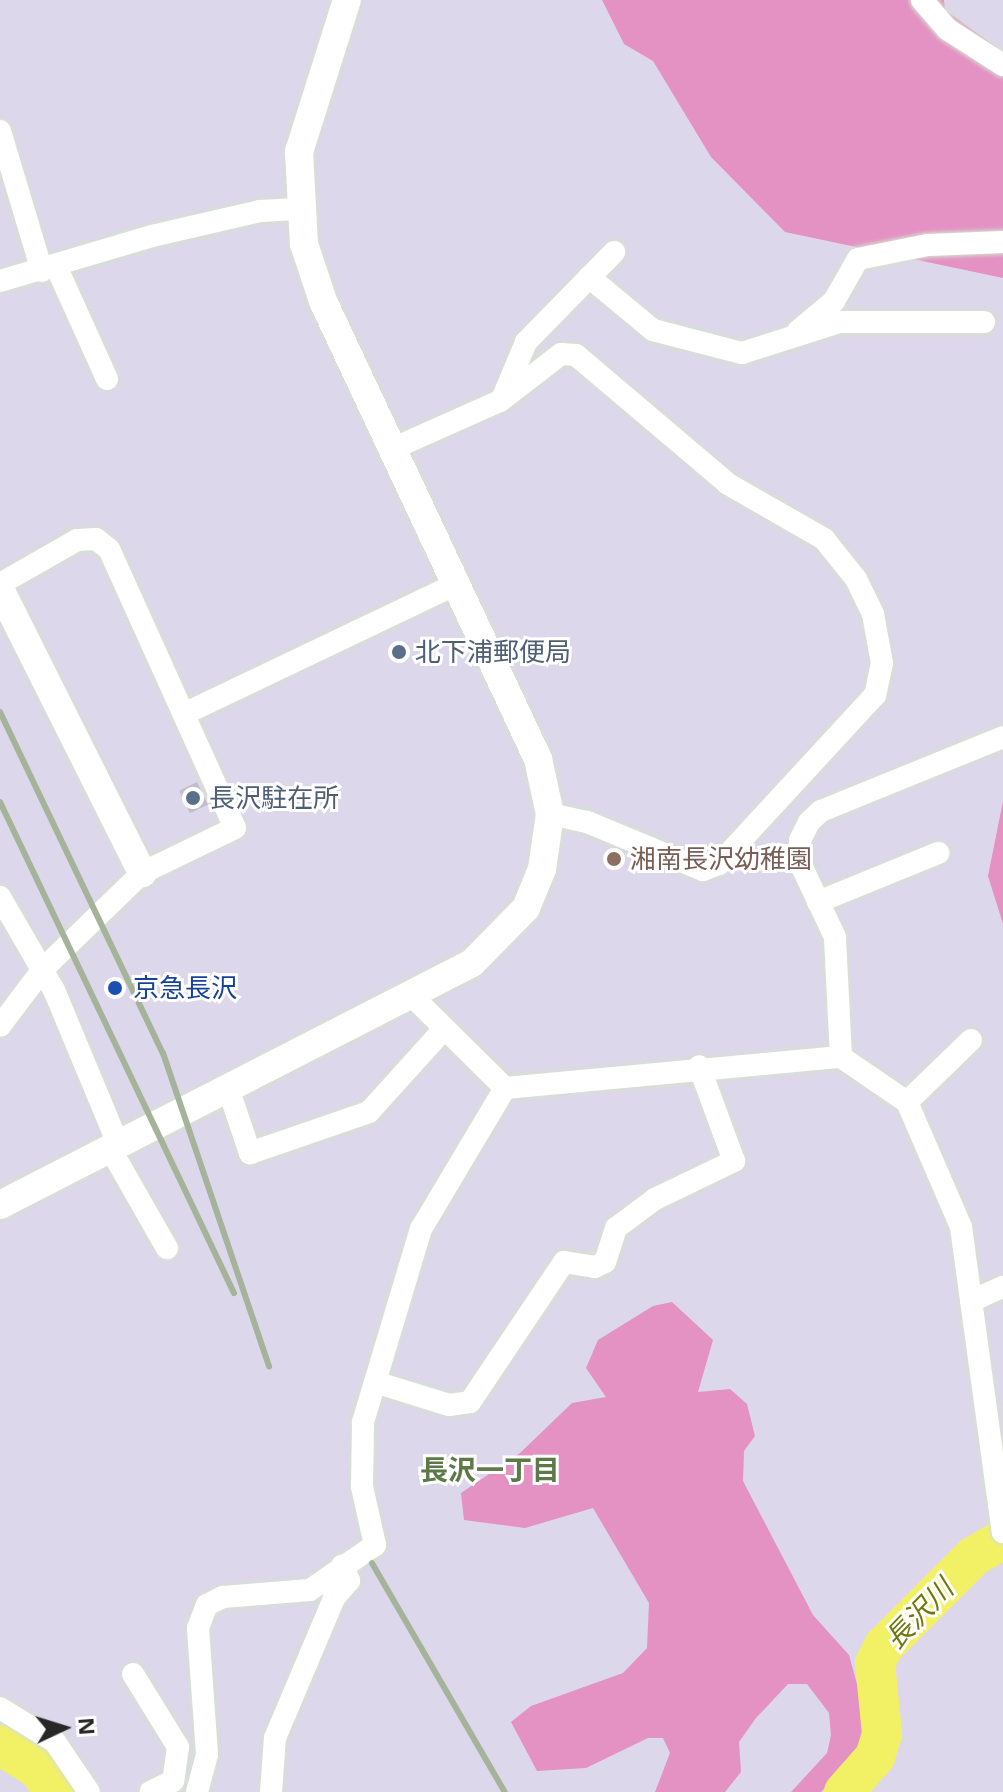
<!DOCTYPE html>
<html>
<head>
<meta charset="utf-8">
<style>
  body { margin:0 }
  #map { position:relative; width:1003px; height:1792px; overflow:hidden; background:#ddd7eb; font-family:"Noto Sans","Noto Sans JP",sans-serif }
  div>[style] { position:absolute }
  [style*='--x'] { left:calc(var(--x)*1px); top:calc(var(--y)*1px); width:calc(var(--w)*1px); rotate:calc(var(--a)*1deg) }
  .green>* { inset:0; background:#e491c4 }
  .river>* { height:40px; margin:-20px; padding:0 20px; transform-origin:20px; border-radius:20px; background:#f2f165 }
  .building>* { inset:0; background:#c2bdcc; transform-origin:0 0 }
  .roads { filter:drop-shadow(0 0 2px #d6e1cd) drop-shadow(0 0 2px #d6e1cd) }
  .minor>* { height:22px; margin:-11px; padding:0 11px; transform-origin:11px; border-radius:11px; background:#fff }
  .tertiary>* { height:28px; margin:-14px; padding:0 14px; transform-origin:14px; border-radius:14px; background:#fff }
  .rail>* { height:6px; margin:-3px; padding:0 3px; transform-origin:3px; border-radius:3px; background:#a5b39b }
  .dots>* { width:22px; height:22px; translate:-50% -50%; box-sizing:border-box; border:4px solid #fff; border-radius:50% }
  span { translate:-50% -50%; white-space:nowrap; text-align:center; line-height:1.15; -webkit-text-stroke:6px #fff; paint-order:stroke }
  .service-label { font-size:26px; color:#4e5e75 }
  .left { translate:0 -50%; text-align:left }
  .education-label { font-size:26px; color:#785e54 }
  .transit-label { font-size:26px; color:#164399 }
  .neighbourhood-label { font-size:28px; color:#5d7947; font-weight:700 }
  .water-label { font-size:28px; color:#70780a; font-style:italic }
  .north { position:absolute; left:24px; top:1688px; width:80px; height:80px; -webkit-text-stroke:6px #fff; paint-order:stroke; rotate:86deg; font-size:22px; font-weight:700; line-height:32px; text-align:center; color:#272727 }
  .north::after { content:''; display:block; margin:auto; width:28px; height:36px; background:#272727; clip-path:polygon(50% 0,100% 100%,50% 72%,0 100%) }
</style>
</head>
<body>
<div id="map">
  <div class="green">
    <i style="clip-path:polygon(602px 0,944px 0,945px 10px,1003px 52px,1003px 278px,785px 232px,711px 157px,653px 61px,624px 44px)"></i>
    <i style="clip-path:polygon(1003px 801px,1003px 924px,988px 876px)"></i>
    <i style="clip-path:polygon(672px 1302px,713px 1340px,698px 1392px,730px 1389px,747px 1404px,755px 1436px,744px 1451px,743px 1481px,813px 1615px,849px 1655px,865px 1713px,865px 1746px,821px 1792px,791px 1792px,827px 1753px,831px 1735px,829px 1713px,807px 1684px,788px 1684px,756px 1718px,739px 1742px,741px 1772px,725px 1792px,655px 1792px,670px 1753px,663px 1738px,648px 1738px,586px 1768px,537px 1771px,511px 1722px,531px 1706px,623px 1673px,647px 1648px,649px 1603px,593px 1508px,525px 1528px,464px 1520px,461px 1493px,520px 1453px,572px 1403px,606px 1397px,586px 1368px,598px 1340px,653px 1306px)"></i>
  </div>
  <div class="river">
    <i style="--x:0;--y:1745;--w:45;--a:32.3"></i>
    <i style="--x:38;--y:1769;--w:29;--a:54"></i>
    <i style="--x:844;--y:1792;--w:47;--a:-48.5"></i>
    <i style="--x:875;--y:1757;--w:24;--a:-73"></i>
    <i style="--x:882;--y:1734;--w:71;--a:-95.6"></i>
    <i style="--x:875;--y:1663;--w:19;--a:-62"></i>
    <i style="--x:884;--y:1646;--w:127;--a:-45"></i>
    <i style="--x:974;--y:1556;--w:34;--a:-30"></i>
  </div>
  <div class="building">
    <i style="left:197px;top:782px;width:25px;height:20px;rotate:64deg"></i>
  </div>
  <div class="roads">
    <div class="minor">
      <i style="--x:922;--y:0;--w:38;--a:49"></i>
      <i style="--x:947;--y:29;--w:67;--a:32.7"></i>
      <i style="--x:0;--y:131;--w:146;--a:73.3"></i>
      <i style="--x:56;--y:266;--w:124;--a:65.7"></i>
      <i style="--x:589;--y:277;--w:83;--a:39.6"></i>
      <i style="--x:653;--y:330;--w:92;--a:14.5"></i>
      <i style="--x:742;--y:353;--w:103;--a:-17.6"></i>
      <i style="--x:840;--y:322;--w:144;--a:0"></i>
      <i style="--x:0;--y:281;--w:159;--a:-16.5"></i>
      <i style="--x:152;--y:236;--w:111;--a:-13"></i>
      <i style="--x:260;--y:211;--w:38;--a:-3"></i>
      <i style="--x:798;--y:331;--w:47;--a:-39.8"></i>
      <i style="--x:834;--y:301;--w:48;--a:-60.3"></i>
      <i style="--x:858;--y:259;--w:71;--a:-11.3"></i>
      <i style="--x:928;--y:245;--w:75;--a:-2.3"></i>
      <i style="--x:503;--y:397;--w:60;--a:-67.3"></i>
      <i style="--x:526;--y:342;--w:126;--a:-45.6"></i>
      <i style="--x:392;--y:449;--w:118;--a:-24"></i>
      <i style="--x:500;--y:401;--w:77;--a:-37.6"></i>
      <i style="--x:561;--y:354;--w:15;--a:4"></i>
      <i style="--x:576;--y:355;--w:199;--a:40.3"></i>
      <i style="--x:728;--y:484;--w:111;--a:29.8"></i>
      <i style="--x:824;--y:539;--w:51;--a:51.3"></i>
      <i style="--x:856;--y:579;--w:39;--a:64"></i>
      <i style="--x:873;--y:614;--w:50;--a:79.6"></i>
      <i style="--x:882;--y:663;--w:33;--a:102"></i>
      <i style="--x:875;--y:695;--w:230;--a:132.7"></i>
      <i style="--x:719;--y:864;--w:17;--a:159"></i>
      <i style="--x:703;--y:870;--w:126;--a:-157.5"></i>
      <i style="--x:587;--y:822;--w:38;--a:-168"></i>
      <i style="--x:0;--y:584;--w:89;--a:-29.7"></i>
      <i style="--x:77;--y:540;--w:19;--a:-3"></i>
      <i style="--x:96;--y:539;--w:16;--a:38"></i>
      <i style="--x:109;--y:549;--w:306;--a:65.7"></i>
      <i style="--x:235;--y:828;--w:103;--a:154.2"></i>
      <i style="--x:142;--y:873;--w:138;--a:135.9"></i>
      <i style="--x:43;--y:969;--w:71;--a:127"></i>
      <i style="--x:186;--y:713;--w:299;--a:-25.5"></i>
      <i style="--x:0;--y:897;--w:108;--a:59.9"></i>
      <i style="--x:54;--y:990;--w:169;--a:67.4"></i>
      <i style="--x:818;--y:902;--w:130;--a:-22.2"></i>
      <i style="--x:413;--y:997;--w:129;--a:44.7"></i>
      <i style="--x:505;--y:1088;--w:337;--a:-5.3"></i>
      <i style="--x:841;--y:1057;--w:80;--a:34.3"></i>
      <i style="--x:907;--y:1102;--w:136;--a:66.6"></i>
      <i style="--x:961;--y:1227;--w:308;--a:82.2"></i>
      <i style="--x:841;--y:1057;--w:120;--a:-92.9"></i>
      <i style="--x:835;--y:937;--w:80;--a:-115.3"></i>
      <i style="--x:801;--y:865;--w:25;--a:-92"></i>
      <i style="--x:800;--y:840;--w:20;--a:-63"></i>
      <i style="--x:809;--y:822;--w:16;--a:-43"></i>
      <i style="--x:821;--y:811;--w:196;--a:-22.1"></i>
      <i style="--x:228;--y:1088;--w:69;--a:71.3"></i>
      <i style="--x:250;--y:1153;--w:126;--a:-19"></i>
      <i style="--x:369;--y:1112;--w:110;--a:-47.9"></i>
      <i style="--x:907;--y:1102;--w:89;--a:-44.1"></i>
      <i style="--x:111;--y:1150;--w:113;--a:60.3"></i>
      <i style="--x:971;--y:1301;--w:35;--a:-24"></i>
      <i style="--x:378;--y:1383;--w:74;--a:17.2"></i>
      <i style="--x:449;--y:1405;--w:21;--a:-8"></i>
      <i style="--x:470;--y:1402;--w:169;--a:-56.1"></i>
      <i style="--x:564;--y:1262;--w:31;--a:9"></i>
      <i style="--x:595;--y:1267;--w:11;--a:-27"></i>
      <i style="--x:605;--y:1262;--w:36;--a:-72"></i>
      <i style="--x:616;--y:1228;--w:49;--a:-36.6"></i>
      <i style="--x:655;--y:1199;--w:88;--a:-25.7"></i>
      <i style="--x:734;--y:1161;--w:101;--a:-110.2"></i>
      <i style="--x:133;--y:1674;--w:86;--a:58.3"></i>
      <i style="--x:178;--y:1747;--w:34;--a:98"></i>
      <i style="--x:173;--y:1781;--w:25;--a:154"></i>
      <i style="--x:0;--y:1708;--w:65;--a:31.7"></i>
      <i style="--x:55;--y:1742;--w:60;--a:55.8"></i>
      <i style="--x:197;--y:1792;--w:39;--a:-75"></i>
      <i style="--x:207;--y:1754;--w:126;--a:-94.1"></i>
      <i style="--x:198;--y:1628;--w:25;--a:-69"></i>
      <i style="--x:207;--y:1605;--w:18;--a:-27"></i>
      <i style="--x:223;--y:1597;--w:87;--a:-4.6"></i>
      <i style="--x:310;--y:1590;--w:79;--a:-34.7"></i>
      <i style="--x:375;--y:1545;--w:59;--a:-102.6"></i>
      <i style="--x:362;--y:1487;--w:65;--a:-89.1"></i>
      <i style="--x:363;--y:1422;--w:202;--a:-73.3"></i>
      <i style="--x:421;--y:1229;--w:164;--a:-59.2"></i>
      <i style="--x:271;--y:1792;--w:54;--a:-85.8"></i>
      <i style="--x:275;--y:1738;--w:152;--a:-67.1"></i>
      <i style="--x:334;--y:1598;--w:23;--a:-49"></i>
      <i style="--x:349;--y:1581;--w:17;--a:-114"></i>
    </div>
    <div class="tertiary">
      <i style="--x:0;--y:589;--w:318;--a:63.4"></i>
      <i style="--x:0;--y:1205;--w:530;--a:-27.14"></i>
      <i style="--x:472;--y:963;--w:77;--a:-45.5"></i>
      <i style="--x:526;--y:908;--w:42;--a:-67.7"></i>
      <i style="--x:542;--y:869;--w:56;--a:-81.7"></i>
      <i style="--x:550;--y:814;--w:56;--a:-102.3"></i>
      <i style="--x:538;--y:759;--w:506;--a:-115.15"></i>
      <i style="--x:323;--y:301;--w:60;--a:-108.4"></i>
      <i style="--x:304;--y:244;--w:92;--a:-93.1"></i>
      <i style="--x:299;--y:152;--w:159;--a:-72.5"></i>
    </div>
  </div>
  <div class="rail">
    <i style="--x:0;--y:712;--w:378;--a:64.5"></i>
    <i style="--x:163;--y:1053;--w:331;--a:71.3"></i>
    <i style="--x:0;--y:802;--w:544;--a:64.52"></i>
    <i style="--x:372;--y:1563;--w:265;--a:59.9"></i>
  </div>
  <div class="dots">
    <i style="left:399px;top:652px;background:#5c6f8a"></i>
    <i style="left:193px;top:798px;background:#5c6f8a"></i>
    <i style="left:614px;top:859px;background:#8d6e63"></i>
    <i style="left:115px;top:988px;background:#1a4fb4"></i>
  </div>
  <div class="service-label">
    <span class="left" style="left:415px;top:652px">北下浦郵便局</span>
    <span class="left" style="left:209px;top:798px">長沢駐在所</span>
  </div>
  <div class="education-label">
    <span class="left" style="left:630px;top:859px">湘南長沢幼稚園</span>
  </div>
  <div class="transit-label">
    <span class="left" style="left:133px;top:988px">京急長沢</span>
  </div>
  <div class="neighbourhood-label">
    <span style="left:490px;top:1469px">長沢一丁目</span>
  </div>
  <div class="water-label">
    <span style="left:918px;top:1613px;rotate:-46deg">長沢川</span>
  </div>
  <div class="north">N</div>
</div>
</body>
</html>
